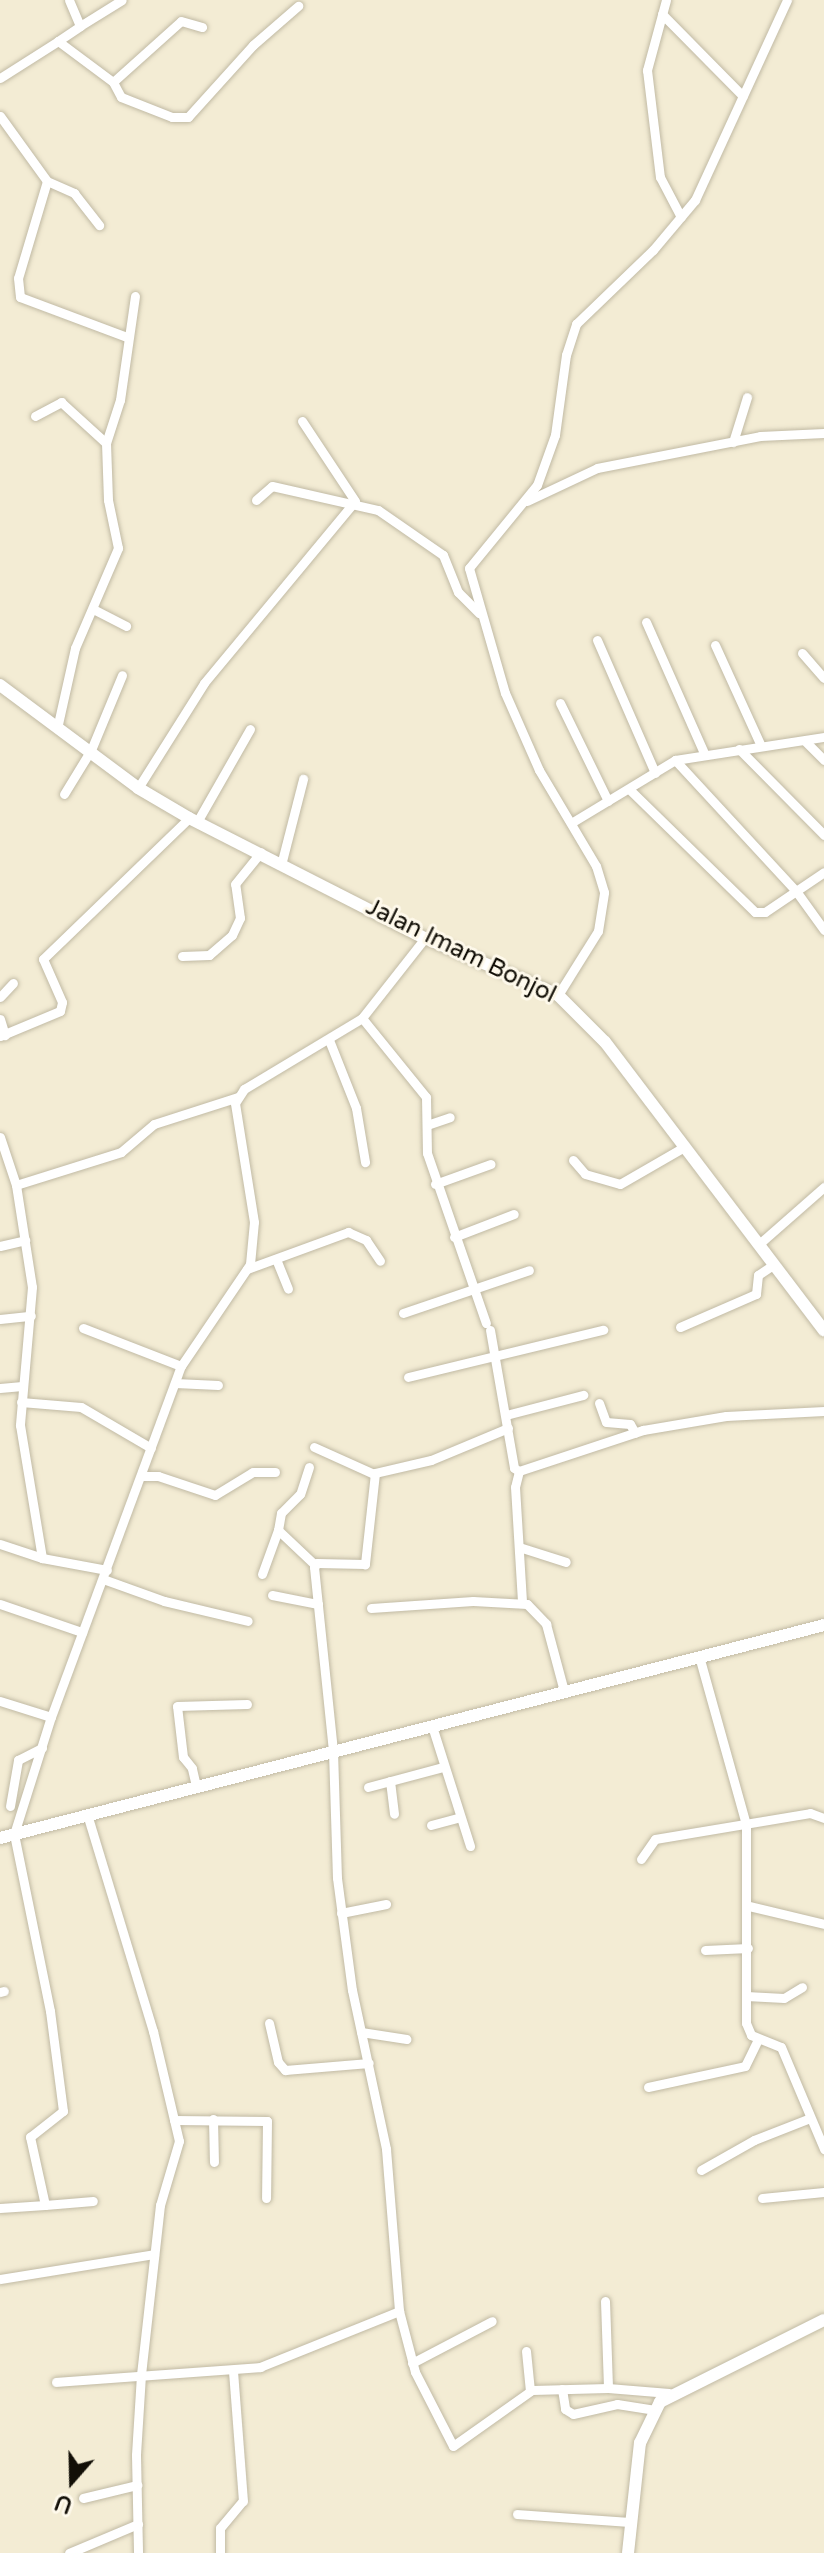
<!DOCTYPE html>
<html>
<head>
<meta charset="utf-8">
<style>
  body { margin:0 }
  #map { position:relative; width:824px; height:2553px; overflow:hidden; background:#f3ecd4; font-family:"Varela Round",sans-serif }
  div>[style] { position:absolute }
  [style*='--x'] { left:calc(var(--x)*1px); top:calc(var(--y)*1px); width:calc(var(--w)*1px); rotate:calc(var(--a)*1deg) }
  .roads { filter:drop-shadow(0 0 2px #c1baa4) drop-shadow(0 0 2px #c1baa4) }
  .street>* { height:9px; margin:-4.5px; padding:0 4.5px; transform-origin:4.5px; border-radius:4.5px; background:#fff }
  .secondary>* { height:12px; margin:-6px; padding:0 6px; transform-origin:6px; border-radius:6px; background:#fff }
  span { translate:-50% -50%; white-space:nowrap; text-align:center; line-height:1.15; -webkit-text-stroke:6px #fef9eb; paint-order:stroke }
  .street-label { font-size:24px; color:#120f07 }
  .north { position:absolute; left:32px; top:2441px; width:80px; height:80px; -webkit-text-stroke:6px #fef9eb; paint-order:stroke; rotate:200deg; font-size:22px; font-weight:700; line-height:32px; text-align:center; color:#120f07 }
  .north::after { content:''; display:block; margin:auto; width:28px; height:36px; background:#120f07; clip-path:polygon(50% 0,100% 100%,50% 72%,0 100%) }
</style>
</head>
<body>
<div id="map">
  <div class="roads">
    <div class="street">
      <i style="--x:666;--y:0;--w:73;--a:105.2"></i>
      <i style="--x:647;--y:70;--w:108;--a:83.1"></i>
      <i style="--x:660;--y:177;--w:45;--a:62.3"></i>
      <i style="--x:662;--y:14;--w:115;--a:45.4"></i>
      <i style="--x:80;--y:26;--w:49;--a:-31.8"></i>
      <i style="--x:58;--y:41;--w:27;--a:-34"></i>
      <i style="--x:80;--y:26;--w:28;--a:-113"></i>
      <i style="--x:0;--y:78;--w:69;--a:-32.5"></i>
      <i style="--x:58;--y:41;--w:69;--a:36.7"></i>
      <i style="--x:113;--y:82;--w:17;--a:62"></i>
      <i style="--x:121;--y:97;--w:55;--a:21.4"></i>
      <i style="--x:172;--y:117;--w:16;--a:0"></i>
      <i style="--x:188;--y:117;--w:97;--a:-47.9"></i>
      <i style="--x:253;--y:45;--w:60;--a:-40.9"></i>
      <i style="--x:113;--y:82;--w:91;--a:-41.9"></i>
      <i style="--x:181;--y:21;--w:22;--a:16"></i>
      <i style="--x:0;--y:116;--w:80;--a:54.1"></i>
      <i style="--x:47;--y:181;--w:101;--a:106.6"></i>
      <i style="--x:18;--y:278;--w:19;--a:84"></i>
      <i style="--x:20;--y:297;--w:114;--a:20.5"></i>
      <i style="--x:47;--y:181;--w:30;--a:24"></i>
      <i style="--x:74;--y:193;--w:41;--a:52"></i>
      <i style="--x:35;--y:416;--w:30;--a:-28"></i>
      <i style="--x:61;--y:402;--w:61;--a:42.3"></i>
      <i style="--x:733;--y:442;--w:47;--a:-72.7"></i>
      <i style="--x:256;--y:500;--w:21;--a:-41"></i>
      <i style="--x:272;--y:486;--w:109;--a:12.8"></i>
      <i style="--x:378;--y:510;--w:79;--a:34.7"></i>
      <i style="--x:443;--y:555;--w:40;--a:68"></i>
      <i style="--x:458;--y:592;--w:30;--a:45"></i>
      <i style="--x:527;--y:501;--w:77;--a:-25.2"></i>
      <i style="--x:597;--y:468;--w:166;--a:-11.1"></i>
      <i style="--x:760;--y:436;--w:64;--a:-2.7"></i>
      <i style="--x:95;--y:610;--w:35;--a:27"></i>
      <i style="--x:646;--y:622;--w:145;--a:66.1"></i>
      <i style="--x:597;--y:640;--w:145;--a:66.4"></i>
      <i style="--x:715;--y:645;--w:111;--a:65.5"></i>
      <i style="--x:802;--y:653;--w:33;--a:49"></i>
      <i style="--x:560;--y:703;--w:109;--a:63.9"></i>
      <i style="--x:58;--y:724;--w:78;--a:-77.4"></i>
      <i style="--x:75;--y:648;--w:109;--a:-66.7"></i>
      <i style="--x:118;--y:548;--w:49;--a:-101.8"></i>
      <i style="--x:108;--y:500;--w:57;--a:-92"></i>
      <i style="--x:106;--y:443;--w:45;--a:-72"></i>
      <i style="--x:120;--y:400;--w:105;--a:-81.8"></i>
      <i style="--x:805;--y:741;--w:27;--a:45"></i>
      <i style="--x:739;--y:749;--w:121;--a:45.3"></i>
      <i style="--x:675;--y:760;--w:178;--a:47.3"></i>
      <i style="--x:796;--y:891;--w:48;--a:54.3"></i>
      <i style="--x:138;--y:788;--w:124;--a:-57.8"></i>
      <i style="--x:204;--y:683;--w:236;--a:-50.3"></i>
      <i style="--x:355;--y:501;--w:96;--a:-123.5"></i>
      <i style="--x:629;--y:789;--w:176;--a:44.3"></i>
      <i style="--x:755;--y:912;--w:10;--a:0"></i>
      <i style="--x:765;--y:912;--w:71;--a:-34.1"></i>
      <i style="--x:64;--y:794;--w:52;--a:-58.5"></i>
      <i style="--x:91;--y:750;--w:81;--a:-67.5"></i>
      <i style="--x:197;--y:822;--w:107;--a:-60.3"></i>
      <i style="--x:571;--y:823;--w:122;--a:-31.2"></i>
      <i style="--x:675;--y:760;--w:151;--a:-8.8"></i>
      <i style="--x:282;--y:861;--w:85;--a:-75.6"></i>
      <i style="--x:182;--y:956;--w:27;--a:-2"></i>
      <i style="--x:209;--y:955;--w:30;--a:-41"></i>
      <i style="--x:232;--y:935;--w:19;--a:-65"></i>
      <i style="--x:240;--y:918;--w:34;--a:-98"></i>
      <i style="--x:235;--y:884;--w:41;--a:-50.9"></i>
      <i style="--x:558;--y:995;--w:75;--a:-58"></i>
      <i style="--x:598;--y:931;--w:39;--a:-81"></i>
      <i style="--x:604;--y:892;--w:27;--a:-107"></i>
      <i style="--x:596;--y:866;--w:112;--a:-120.7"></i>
      <i style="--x:539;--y:770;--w:84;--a:-113.8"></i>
      <i style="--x:505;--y:693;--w:130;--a:-106.1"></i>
      <i style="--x:469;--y:568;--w:107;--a:-50.7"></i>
      <i style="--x:537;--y:485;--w:53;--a:-70.2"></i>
      <i style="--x:555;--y:435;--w:81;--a:-82.2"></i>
      <i style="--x:566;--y:355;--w:33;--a:-72"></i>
      <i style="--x:576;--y:324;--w:107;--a:-43.9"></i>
      <i style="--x:653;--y:250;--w:65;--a:-50"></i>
      <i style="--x:695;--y:200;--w:220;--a:-65.3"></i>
      <i style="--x:0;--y:997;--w:19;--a:-47"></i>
      <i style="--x:362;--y:1018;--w:102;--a:51"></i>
      <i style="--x:426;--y:1097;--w:56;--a:89"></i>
      <i style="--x:427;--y:1153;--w:180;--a:70.9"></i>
      <i style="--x:0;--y:1019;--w:17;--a:73"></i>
      <i style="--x:0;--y:1036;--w:65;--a:-22.6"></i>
      <i style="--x:60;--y:1011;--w:9;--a:-77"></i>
      <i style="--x:62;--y:1002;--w:47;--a:-113.8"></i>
      <i style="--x:43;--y:959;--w:203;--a:-44"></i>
      <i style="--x:329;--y:1040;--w:73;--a:68.3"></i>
      <i style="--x:356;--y:1108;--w:55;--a:80.5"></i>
      <i style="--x:427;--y:1125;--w:24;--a:-19"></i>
      <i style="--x:0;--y:1137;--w:51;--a:71.6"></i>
      <i style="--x:16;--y:1185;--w:103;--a:81.1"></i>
      <i style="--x:32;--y:1287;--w:139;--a:95"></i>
      <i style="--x:20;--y:1425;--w:135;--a:80.6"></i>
      <i style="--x:573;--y:1160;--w:18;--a:49"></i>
      <i style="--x:585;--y:1174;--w:36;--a:16"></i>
      <i style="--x:620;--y:1184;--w:74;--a:-30"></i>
      <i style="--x:435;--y:1184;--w:59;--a:-19.7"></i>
      <i style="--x:16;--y:1185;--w:110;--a:-17.4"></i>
      <i style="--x:121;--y:1152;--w:43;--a:-40.3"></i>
      <i style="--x:154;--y:1124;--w:88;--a:-17.8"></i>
      <i style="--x:454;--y:1237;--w:64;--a:-21"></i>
      <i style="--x:758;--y:1245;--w:88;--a:-41.3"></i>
      <i style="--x:0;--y:1246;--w:26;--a:-13"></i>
      <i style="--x:276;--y:1259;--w:32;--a:68"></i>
      <i style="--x:247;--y:1269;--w:108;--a:-20.1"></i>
      <i style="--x:348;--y:1232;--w:20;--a:24"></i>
      <i style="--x:366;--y:1240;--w:25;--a:56"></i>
      <i style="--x:403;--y:1313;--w:133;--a:-18.8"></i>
      <i style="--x:0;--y:1319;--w:31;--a:-6"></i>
      <i style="--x:680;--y:1327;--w:83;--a:-23.5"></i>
      <i style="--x:756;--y:1294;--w:19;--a:-84"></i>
      <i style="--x:758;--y:1275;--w:18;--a:-34"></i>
      <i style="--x:83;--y:1328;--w:105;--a:21.2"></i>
      <i style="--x:490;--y:1330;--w:140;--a:80.1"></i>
      <i style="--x:514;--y:1468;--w:6;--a:31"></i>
      <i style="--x:519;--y:1471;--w:131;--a:-18.3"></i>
      <i style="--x:643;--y:1430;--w:84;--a:-9.6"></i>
      <i style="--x:726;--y:1416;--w:98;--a:-2.9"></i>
      <i style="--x:408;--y:1377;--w:201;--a:-13.6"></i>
      <i style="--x:175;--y:1383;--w:43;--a:2.7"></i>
      <i style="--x:0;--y:1388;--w:22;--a:-5"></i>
      <i style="--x:21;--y:1402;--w:60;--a:4.8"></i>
      <i style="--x:81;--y:1407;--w:81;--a:30.4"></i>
      <i style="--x:599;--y:1403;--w:20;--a:70"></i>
      <i style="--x:606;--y:1422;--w:24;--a:5"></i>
      <i style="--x:630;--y:1424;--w:10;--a:61"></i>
      <i style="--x:506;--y:1415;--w:80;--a:-14.6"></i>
      <i style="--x:508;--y:1428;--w:83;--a:157.4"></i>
      <i style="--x:431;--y:1460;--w:57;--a:166.9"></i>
      <i style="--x:375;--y:1473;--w:92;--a:96.3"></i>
      <i style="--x:365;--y:1564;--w:48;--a:-178.8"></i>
      <i style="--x:317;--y:1563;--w:5;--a:127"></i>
      <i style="--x:314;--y:1567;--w:185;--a:84.1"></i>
      <i style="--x:333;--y:1751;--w:127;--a:88.2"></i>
      <i style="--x:337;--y:1878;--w:113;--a:82.4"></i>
      <i style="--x:352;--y:1990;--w:163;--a:77.9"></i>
      <i style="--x:386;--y:2149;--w:163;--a:85.4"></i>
      <i style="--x:399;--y:2311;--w:63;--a:75.3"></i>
      <i style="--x:415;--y:2372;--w:83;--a:62.8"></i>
      <i style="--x:453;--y:2446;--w:97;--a:-35.3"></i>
      <i style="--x:532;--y:2390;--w:76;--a:-1.5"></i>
      <i style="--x:608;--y:2388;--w:61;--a:4.7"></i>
      <i style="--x:314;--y:1447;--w:66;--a:24.2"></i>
      <i style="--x:309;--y:1467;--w:28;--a:108"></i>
      <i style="--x:300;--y:1494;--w:27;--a:135"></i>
      <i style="--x:281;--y:1513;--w:17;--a:100"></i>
      <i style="--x:278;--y:1530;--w:51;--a:43.4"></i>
      <i style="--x:519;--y:1471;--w:16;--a:104"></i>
      <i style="--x:515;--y:1487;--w:116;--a:86.5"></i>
      <i style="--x:141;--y:1476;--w:17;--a:0"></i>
      <i style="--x:158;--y:1476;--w:60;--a:18.4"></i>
      <i style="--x:215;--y:1495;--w:44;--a:-31.2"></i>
      <i style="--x:253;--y:1472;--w:22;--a:0"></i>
      <i style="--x:0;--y:1544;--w:44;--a:18.4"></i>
      <i style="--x:42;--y:1558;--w:66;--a:10.5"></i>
      <i style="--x:519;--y:1547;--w:49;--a:17.7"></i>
      <i style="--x:262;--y:1574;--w:47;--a:-70"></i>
      <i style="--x:103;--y:1579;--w:65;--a:19.8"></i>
      <i style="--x:164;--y:1601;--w:86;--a:13.4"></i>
      <i style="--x:272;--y:1595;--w:47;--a:11.1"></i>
      <i style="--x:0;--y:1604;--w:87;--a:18.9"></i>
      <i style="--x:371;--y:1608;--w:102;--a:-3.9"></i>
      <i style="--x:473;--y:1601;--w:54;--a:3.2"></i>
      <i style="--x:527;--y:1604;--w:28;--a:46"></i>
      <i style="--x:546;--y:1624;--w:69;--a:75"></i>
      <i style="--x:699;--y:1656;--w:174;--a:74.4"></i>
      <i style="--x:746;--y:1824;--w:199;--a:90"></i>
      <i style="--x:746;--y:2023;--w:13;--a:67"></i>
      <i style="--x:751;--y:2035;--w:32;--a:22"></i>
      <i style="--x:781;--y:2047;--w:111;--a:67.1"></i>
      <i style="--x:0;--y:1701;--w:53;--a:17.4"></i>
      <i style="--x:432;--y:1726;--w:126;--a:72.4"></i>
      <i style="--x:390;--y:1781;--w:33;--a:83"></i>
      <i style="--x:196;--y:1786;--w:18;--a:-103"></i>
      <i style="--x:192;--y:1768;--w:14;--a:-129"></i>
      <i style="--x:183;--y:1757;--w:51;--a:-96.7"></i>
      <i style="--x:177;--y:1706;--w:70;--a:-1.6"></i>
      <i style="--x:368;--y:1787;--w:78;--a:-14.9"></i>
      <i style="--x:10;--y:1806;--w:47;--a:-80.1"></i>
      <i style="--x:18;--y:1760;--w:27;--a:-27"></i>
      <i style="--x:87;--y:1814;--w:227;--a:73.1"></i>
      <i style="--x:153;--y:2031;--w:113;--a:76.7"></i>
      <i style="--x:179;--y:2141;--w:67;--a:106.5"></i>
      <i style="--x:160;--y:2205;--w:171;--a:96.4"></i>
      <i style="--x:141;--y:2375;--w:80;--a:93.6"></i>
      <i style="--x:136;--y:2455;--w:98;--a:88.8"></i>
      <i style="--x:431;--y:1825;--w:30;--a:-15"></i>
      <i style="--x:641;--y:1859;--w:24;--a:-55"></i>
      <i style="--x:655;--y:1839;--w:157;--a:-9.5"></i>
      <i style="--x:810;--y:1813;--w:15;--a:20"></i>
      <i style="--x:749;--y:1906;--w:77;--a:13.5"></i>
      <i style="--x:341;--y:1913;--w:46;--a:-11.3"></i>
      <i style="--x:705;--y:1950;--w:43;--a:-2.7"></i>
      <i style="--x:0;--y:1992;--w:4;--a:-14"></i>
      <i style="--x:746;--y:1996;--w:38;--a:3"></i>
      <i style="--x:784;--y:1998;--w:21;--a:-31"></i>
      <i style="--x:269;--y:2023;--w:40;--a:77"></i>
      <i style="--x:278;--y:2062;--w:11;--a:49"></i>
      <i style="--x:285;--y:2070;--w:84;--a:-4.8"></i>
      <i style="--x:361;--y:2032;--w:46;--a:8.8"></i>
      <i style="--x:648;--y:2087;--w:99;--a:-12.2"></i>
      <i style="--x:745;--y:2066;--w:30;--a:-64"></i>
      <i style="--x:213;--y:2119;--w:43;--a:88.7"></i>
      <i style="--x:174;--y:2120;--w:93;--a:0.6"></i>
      <i style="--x:267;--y:2121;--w:77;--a:90.7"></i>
      <i style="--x:701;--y:2170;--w:61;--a:-29.5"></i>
      <i style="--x:754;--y:2140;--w:60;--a:-21.4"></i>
      <i style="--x:762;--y:2198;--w:62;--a:-5.5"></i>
      <i style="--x:45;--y:2205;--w:48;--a:-4.8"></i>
      <i style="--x:0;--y:2208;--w:45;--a:-3.8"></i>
      <i style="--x:45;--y:2205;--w:70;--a:-102.4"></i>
      <i style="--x:30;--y:2137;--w:42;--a:-38.2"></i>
      <i style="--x:63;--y:2111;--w:101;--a:-97.4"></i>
      <i style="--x:50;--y:2011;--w:181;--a:-101.5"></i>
      <i style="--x:14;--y:1834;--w:123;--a:-72.5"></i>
      <i style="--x:51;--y:1717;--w:374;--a:-69.7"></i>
      <i style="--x:181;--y:1366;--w:123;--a:-55.9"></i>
      <i style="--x:250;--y:1264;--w:42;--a:-84.6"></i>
      <i style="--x:254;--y:1222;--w:121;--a:-99.1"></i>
      <i style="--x:235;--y:1103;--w:17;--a:-57"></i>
      <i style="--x:244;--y:1089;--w:138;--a:-31"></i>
      <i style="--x:362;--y:1018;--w:102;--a:-51.8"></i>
      <i style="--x:0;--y:2279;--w:156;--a:-9.2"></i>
      <i style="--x:605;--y:2301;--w:87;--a:88"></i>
      <i style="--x:526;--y:2351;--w:40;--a:84.3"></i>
      <i style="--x:412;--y:2363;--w:90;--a:-27.7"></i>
      <i style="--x:56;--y:2382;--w:205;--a:-4.2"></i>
      <i style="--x:260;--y:2367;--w:150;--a:-21.9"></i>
      <i style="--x:562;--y:2389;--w:20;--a:81"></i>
      <i style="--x:565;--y:2409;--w:9;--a:32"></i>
      <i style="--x:573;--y:2414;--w:45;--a:-12.8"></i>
      <i style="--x:617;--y:2404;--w:37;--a:9"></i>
      <i style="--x:83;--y:2498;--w:56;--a:-13.5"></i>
      <i style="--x:517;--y:2514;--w:112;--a:4.1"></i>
      <i style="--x:69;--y:2553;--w:75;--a:-22.8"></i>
      <i style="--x:220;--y:2553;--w:25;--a:-90"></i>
      <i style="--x:220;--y:2528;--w:35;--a:-50"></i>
      <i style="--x:243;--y:2501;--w:129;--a:-94.4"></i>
    </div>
    <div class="secondary">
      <i style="--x:0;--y:685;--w:172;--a:36.7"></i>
      <i style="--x:138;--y:788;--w:59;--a:30.5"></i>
      <i style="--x:189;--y:818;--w:265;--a:27"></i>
      <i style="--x:425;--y:938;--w:145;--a:23.2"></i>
      <i style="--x:558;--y:995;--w:66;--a:45"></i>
      <i style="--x:605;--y:1042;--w:362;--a:52.8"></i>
      <i style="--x:0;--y:1838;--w:851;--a:-14.49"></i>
      <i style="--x:628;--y:2553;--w:111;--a:-83.8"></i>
      <i style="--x:640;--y:2443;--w:46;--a:-64"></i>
      <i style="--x:660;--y:2402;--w:183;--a:-26.6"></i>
    </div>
  </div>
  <div class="street-label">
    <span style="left:461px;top:951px;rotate:26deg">Jalan Imam Bonjol</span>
  </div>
  <div class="north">U</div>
</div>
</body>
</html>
